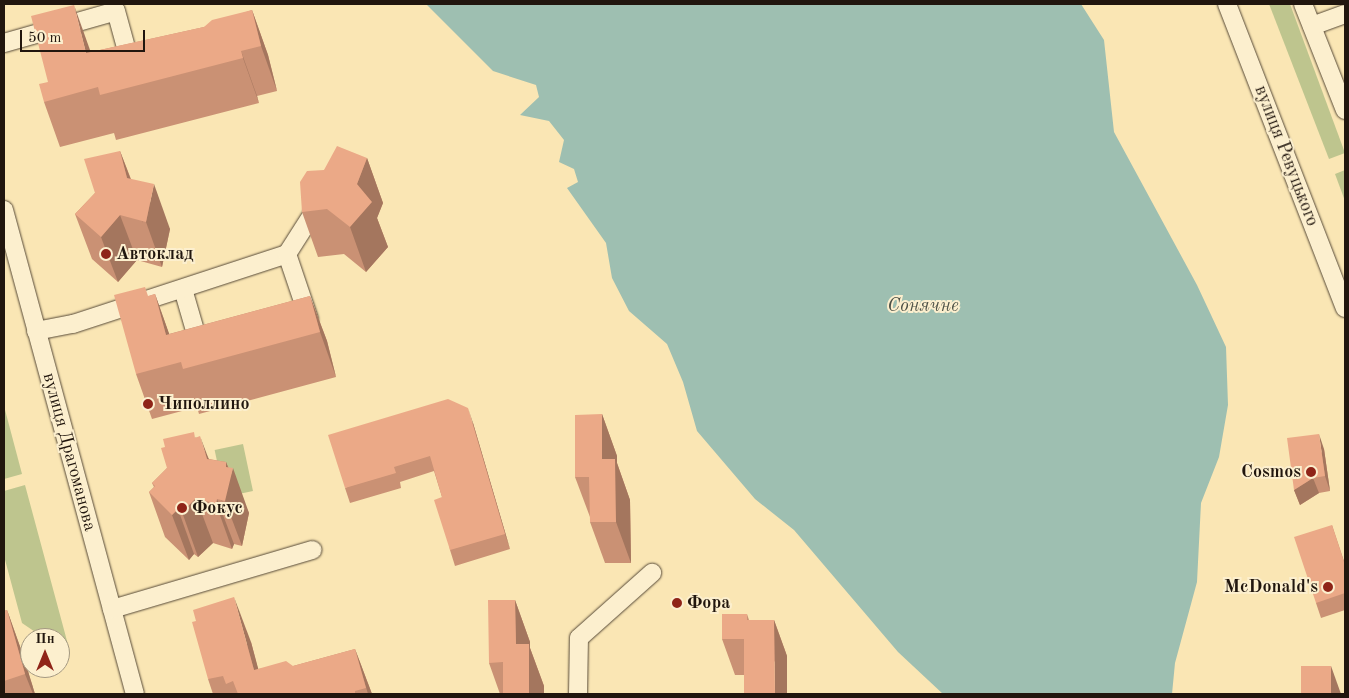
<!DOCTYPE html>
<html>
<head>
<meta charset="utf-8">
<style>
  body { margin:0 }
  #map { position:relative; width:1349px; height:698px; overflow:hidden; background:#fae6b4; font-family:"Old Standard TT",serif }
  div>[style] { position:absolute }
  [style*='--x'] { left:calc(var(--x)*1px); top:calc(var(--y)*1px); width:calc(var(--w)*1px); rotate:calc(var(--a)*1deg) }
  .green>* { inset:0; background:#bec58e; transform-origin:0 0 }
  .water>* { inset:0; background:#9ebfb1 }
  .roads { filter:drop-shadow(0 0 1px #574a38) drop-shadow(0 0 1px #574a38) }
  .minor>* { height:18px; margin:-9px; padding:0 9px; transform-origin:9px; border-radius:9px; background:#fcefce }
  .wall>* { inset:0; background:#ca9174 }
  .shaded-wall>* { inset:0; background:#a4765e }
  .building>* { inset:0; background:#eba987; transform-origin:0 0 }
  .dots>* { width:14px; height:14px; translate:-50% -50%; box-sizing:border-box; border:2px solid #fcefce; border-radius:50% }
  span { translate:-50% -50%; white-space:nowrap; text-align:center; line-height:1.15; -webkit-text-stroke:4px #fcefce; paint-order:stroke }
  .street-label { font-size:18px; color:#21160e }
  .poi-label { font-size:18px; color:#21160e; font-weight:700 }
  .left { translate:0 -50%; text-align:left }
  .right { translate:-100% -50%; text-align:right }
  .water-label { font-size:19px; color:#4d5147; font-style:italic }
  .frame { position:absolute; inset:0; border:5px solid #21160e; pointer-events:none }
  .north { position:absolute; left:20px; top:628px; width:50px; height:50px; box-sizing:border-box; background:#fcefce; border:1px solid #a49881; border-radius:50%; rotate:0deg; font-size:14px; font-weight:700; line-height:20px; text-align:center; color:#21160e }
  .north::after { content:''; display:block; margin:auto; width:18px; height:22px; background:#8f2418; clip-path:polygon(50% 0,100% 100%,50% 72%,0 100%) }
  .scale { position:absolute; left:20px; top:30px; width:125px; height:22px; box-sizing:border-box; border:2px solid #21160e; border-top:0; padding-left:6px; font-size:15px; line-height:18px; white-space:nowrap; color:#21160e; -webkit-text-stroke:4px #fcefce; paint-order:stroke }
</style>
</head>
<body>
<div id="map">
  <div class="green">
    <i style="clip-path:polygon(1269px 4px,1290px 4px,1345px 153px,1329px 159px)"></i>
    <i style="clip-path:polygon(1345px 170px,1345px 201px,1335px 174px)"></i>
    <i style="clip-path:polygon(4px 406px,22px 474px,4px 479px)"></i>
    <i style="left:243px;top:444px;width:48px;height:29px;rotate:78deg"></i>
    <i style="clip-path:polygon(25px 485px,70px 652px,60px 655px,60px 638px,44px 638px,22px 623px,4px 556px,4px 491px)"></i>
  </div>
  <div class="water">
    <i style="clip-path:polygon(426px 4px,1081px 4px,1104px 40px,1114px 132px,1197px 285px,1226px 347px,1228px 405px,1219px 457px,1201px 503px,1197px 582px,1175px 663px,1172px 694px,943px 694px,898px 652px,794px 530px,755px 499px,697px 431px,683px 382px,667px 344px,629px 311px,612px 278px,606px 243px,567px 188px,578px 182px,574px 169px,559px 162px,564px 140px,549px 121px,520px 115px,539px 97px,536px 85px,493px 71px)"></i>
  </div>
  <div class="roads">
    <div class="minor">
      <i style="--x:1227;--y:4;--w:326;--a:68.8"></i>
      <i style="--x:1303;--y:4;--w:114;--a:68.4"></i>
      <i style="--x:1312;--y:26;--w:35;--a:-20"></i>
      <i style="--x:4;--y:43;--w:116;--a:-15.9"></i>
      <i style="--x:116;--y:11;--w:57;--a:74.7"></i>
      <i style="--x:4;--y:210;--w:501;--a:74.86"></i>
      <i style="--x:287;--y:254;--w:69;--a:71.3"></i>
      <i style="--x:183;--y:289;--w:61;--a:73.9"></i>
      <i style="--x:36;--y:331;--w:38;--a:-11"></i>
      <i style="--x:73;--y:324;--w:225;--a:-18.1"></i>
      <i style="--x:287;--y:254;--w:59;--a:-57.4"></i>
      <i style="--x:112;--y:609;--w:209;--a:-16.4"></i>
      <i style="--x:578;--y:694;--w:56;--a:-89"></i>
      <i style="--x:579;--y:638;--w:98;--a:-41.7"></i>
    </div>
  </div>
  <div class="wall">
    <i style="clip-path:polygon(252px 10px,268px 55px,277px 91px,257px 96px,259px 103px,116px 140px,114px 133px,60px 147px,44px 102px,48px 82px,91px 52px,204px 27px)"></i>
    <i style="clip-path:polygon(120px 151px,131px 179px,170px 229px,162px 267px,137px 260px,118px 282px,92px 259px,75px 214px,95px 193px)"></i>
    <i style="clip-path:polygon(367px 158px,383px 203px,377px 218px,388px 247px,366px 272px,344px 254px,318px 257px,302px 212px,324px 170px)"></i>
    <i style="clip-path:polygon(155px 294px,169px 334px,310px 296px,327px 341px,336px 377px,199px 414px,197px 407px,152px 419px,136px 374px,149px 296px)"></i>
    <i style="clip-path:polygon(602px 414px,617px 456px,617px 463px,630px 500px,631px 563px,605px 563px,590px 522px,590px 517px,575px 477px)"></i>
    <i style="clip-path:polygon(473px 423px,510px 549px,455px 566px,450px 550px,442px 497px,434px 471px,400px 482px,401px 488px,350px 503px,345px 488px)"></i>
    <i style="clip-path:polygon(196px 437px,209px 459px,226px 462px,249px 513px,242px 546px,234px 544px,232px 549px,213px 543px,198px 557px,194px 554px,189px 560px,165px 537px,149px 492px,154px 487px,152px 483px,167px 468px)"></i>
    <i style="clip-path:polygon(1324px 449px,1330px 491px,1319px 493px,1300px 505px,1294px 490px)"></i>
    <i style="clip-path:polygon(1332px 525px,1345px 564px,1345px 610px,1321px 618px,1316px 603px)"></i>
    <i style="clip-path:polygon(515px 600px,530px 642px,530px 648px,544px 686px,544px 694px,500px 694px,489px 663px)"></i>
    <i style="clip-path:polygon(7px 610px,23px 655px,35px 694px,4px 694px,4px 611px)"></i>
    <i style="clip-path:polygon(747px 614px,749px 620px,774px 620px,787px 656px,744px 675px,735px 675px,722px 639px)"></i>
    <i style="clip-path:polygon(251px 642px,258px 669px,293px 666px,355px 649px,372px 694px,213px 694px,208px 679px)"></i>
  </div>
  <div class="shaded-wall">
    <i style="clip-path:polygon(74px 5px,90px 50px,102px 94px,86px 53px)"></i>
    <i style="clip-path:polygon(252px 10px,268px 55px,277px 91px,261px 46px)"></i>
    <i style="clip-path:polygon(241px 51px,257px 96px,259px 103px,243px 58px)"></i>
    <i style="clip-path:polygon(120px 151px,137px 196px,143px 223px,127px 178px)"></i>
    <i style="clip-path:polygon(367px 158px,383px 203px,377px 218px,388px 247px,366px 272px,350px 227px,357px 184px)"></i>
    <i style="clip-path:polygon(154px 184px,170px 229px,162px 267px,146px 222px)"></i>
    <i style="clip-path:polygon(120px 215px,137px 260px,118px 282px,101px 237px)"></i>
    <i style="clip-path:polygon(155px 294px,171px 339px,166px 335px)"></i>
    <i style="clip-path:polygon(310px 296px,327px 341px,336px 377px,320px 332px)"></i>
    <i style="clip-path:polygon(468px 408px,473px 423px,510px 549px,505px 534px)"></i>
    <i style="clip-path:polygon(602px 414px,617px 456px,617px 463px,630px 500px,631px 563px,616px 522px,602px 459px)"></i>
    <i style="clip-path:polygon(1319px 434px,1324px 449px,1330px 491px,1325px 476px)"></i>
    <i style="clip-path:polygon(200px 436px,217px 481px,223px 504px,207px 459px)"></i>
    <i style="clip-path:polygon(226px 462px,231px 475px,233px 468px,249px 513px,242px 546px,225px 501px)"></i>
    <i style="clip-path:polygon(1313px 478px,1319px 493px,1300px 505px,1294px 490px)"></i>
    <i style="clip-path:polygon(196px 498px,213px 543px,198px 557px,182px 512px)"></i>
    <i style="clip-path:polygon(217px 499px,234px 544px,232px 549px,216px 504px)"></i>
    <i style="clip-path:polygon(178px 509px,194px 554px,189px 560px,172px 515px)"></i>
    <i style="clip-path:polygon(234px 597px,251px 642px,265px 694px,254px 670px)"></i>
    <i style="clip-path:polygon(515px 600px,530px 642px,530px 648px,544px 686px,544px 694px,529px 694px,516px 644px)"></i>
    <i style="clip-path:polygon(7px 610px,23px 655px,35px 694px,33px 694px,25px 674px)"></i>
    <i style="clip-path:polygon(774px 620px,787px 656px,787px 694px,775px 694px)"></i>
    <i style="clip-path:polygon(355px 649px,372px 694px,368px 694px)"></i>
    <i style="clip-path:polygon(1331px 666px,1341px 694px,1331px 694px)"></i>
  </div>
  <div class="building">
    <i style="clip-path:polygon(74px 5px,86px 53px,204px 27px,212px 20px,252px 10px,261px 46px,241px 51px,243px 58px,100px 95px,98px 87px,44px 102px,39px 84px,48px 82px,31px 16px)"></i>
    <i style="clip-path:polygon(337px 146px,367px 158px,357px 184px,372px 202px,350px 227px,327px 209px,302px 212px,300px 182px,307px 171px,324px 170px)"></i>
    <i style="clip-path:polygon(120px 151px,127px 178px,154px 184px,146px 222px,120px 215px,101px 237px,75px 214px,95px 193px,84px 159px)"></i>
    <i style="clip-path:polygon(145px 287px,148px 296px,155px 294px,166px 335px,310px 296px,320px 332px,183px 369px,181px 362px,136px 374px,114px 295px)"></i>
    <i style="clip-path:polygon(448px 399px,468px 408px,505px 534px,450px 550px,434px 500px,442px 497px,430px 456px,394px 467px,396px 473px,345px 488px,328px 435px)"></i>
    <i style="clip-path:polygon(602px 414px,602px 459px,615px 459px,616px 522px,590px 522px,589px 477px,575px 477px,575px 415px)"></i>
    <i style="clip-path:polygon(194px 432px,195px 438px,200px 436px,207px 459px,226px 462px,226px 467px,233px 468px,225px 501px,217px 499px,216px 504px,196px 498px,182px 512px,178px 509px,172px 515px,149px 492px,155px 486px,152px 483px,167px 468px,161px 448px,165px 447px,163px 439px)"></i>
    <i style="clip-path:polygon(1319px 434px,1325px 476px,1313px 478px,1294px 490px,1287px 438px)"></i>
    <i style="clip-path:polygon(1332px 525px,1345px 565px,1345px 593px,1316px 603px,1294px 537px)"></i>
    <i style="clip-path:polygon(234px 597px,254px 670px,286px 661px,293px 666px,355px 649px,366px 688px,355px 691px,355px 694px,238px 694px,233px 681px,226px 684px,223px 676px,208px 679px,192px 622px,196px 621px,193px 610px)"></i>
    <i style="clip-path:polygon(488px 600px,515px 600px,516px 644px,529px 644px,529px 694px,503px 694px,503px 662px,489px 663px)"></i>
    <i style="clip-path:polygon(7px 610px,25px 674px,4px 681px,4px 611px)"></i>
    <i style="clip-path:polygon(722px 614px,747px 614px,747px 620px,774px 620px,775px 694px,744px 694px,744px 639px,722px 639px)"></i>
    <i style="left:1301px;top:666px;width:30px;height:28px"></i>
  </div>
  <div class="dots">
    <i style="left:106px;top:254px;background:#8f2418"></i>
    <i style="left:148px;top:404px;background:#8f2418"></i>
    <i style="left:1311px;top:472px;background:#8f2418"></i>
    <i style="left:182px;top:508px;background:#8f2418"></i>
    <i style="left:1328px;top:587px;background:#8f2418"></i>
    <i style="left:677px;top:603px;background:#8f2418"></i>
  </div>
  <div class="street-label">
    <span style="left:1286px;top:156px;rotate:69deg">вулиця Ревуцького</span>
    <span style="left:69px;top:452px;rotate:75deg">вулиця Драгоманова</span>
  </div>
  <div class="poi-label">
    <span class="left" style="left:116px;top:254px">Автоклад</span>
    <span class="left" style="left:158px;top:404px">Чиполлино</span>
    <span class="right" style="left:1301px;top:472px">Cosmos</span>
    <span class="left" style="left:192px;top:508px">Фокус</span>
    <span class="right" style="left:1318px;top:587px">McDonald's</span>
    <span class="left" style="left:687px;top:603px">Фора</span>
  </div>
  <div class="water-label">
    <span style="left:923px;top:307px">Сонячне</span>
  </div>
  <div class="frame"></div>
  <div class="north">Пн</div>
  <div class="scale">50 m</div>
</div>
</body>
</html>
